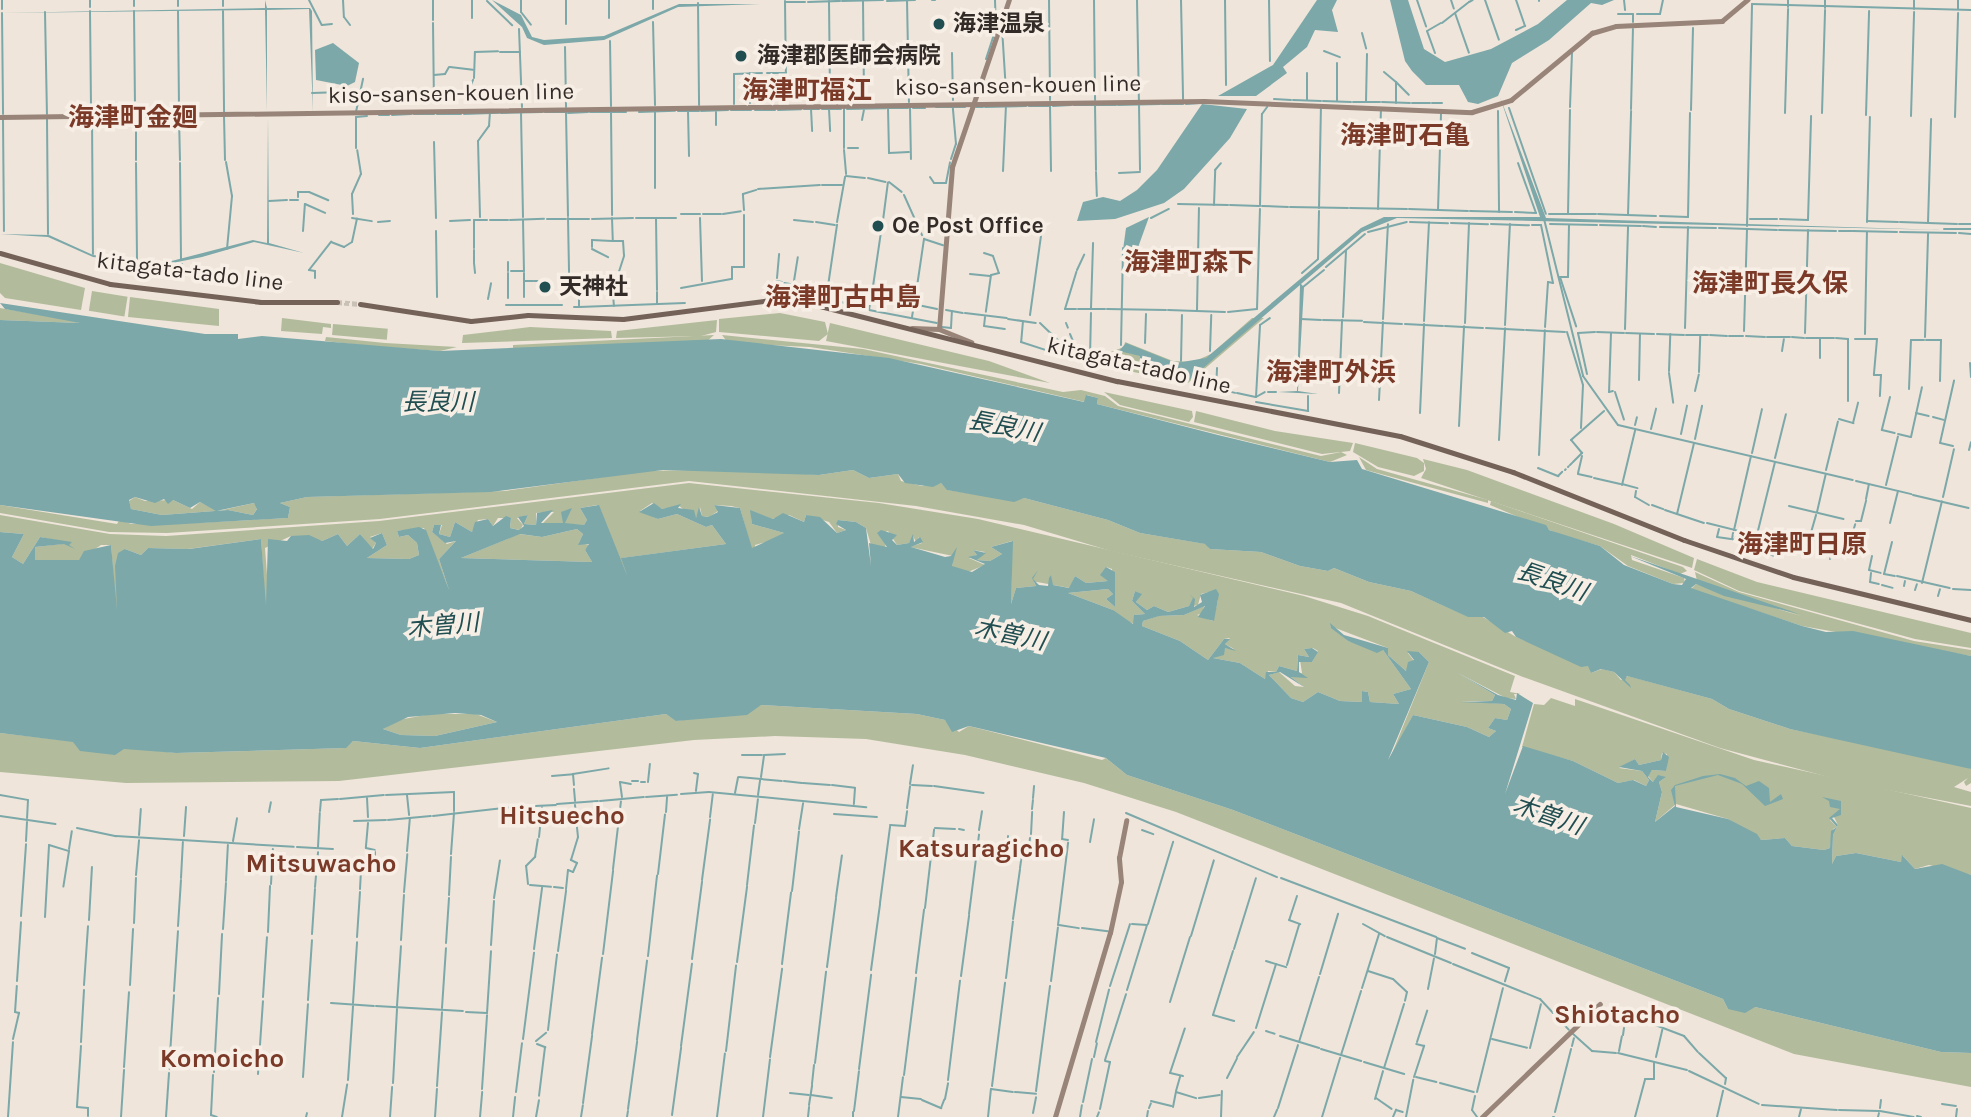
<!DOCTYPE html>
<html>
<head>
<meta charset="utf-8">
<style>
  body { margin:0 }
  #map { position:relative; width:1971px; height:1117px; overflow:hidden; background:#efe5da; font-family:Karla,"Noto Sans JP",sans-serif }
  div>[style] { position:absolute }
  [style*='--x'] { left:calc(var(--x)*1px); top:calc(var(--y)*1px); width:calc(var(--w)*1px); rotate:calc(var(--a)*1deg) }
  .green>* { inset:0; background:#b2bc9c; transform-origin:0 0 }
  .water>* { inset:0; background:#7ca8a9 }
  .stream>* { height:2px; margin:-1px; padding:0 1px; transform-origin:1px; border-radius:1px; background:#7ca8a9 }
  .primary-tunnel>* { height:5px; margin-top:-2.5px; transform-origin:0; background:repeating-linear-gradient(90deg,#c9c0b6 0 5px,transparent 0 7.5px) }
  .secondary>* { height:4.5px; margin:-2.25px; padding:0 2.25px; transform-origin:2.25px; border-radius:2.25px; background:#998479 }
  .primary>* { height:5px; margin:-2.5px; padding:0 2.5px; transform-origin:2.5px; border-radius:2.5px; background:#746259 }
  .dots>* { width:19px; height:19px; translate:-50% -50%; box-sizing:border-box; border:4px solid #f7efe6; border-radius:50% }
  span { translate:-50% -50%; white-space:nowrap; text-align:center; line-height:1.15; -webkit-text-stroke:7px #f7efe6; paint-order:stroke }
  .poi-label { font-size:23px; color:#332b27; font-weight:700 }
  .left { translate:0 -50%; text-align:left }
  .street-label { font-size:23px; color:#332b27 }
  .water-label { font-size:24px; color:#214e51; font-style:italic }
  .quarter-label { font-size:26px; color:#7b3a28; font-weight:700 }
</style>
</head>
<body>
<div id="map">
  <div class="green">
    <i style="clip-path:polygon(0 263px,85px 288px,81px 310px,5px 298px,0 293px)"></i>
    <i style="left:92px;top:291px;width:36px;height:20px;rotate:9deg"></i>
    <i style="clip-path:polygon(130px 297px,219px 309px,219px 326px,128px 317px)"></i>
    <i style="clip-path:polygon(0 308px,70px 320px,80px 323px,0 320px)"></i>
    <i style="clip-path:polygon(780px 313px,825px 322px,828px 334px,819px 341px,719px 332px,719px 319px)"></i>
    <i style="clip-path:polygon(282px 318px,331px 324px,331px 328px,323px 327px,322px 334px,281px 331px)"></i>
    <i style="clip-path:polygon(1252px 318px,1264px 318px,1188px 383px,1094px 364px,1097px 357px,1124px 347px,1125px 342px,1173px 361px,1193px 362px,1211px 354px)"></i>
    <i style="clip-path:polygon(717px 320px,716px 332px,701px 336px,616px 338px,617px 331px)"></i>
    <i style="clip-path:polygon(830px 323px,989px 361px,1050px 383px,826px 341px)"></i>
    <i style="left:333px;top:324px;width:55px;height:11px;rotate:5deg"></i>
    <i style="clip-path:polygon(530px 327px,611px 331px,612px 338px,462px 343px,463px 335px)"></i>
    <i style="clip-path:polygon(714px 335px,705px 343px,513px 350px,513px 345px)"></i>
    <i style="clip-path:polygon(722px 335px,863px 349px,1063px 392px,1081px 390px,1105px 396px,1118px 406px,1321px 456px,1341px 452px,1347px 455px,1330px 462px,1097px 404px,1098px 398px,1087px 395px,1085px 402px,921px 364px,810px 347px,728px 343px)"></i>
    <i style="clip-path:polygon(326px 337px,385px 343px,457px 347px,440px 351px,369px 346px,325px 341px)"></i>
    <i style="clip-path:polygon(1104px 392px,1192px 411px,1193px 417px,1189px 422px,1120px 405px)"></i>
    <i style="clip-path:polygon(1196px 411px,1275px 431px,1353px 443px,1350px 451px,1322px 454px,1194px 422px)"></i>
    <i style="clip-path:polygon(1355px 443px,1417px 458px,1424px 463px,1424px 471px,1414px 476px,1378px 467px,1353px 452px)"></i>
    <i style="clip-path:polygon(1359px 457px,1377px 469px,1488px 500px,1488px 503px,1366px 470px)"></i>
    <i style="clip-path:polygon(1423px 459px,1467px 470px,1614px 524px,1694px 558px,1692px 568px,1421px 478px,1426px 469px)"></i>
    <i style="clip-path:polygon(741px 469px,819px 475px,853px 470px,869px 478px,898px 474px,901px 481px,922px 486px,941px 483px,948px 490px,1011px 500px,1024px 498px,1108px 520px,1140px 533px,1206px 544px,1210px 549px,1261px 552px,1300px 566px,1328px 571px,1334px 568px,1369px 582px,1411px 591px,1469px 617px,1483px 617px,1516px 637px,1589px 666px,1591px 673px,1602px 669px,1614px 672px,1621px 680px,1628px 676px,1712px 699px,1729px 709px,1790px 729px,1954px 762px,1971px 769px,1971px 783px,1966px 786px,1964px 782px,1968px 778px,1954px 787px,1971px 792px,1971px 806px,1851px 783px,1720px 748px,1523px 677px,1341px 603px,1111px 551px,1024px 525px,916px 506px,689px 481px,380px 519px,167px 533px,109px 532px,0 513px,0 505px,117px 524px,120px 519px,131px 524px,195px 523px,288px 518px,290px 507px,280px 503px,307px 497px,505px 491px,647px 471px)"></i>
    <i style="clip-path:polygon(689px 483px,879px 503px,978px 519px,1304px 596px,1368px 616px,1515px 676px,1510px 692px,1521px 694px,1514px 694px,1516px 699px,1506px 698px,1458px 673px,1495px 695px,1492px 701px,1461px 701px,1504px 704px,1511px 709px,1507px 720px,1495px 718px,1488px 728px,1496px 731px,1489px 737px,1467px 727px,1413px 715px,1389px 761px,1429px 662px,1419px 652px,1408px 653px,1414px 661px,1406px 671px,1388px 655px,1388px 648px,1330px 626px,1348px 641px,1383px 650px,1411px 689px,1393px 694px,1399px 704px,1370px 702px,1368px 692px,1362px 691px,1362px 702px,1340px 701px,1318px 692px,1303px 702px,1291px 698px,1269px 675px,1279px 672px,1295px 686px,1304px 687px,1291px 677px,1302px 673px,1300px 660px,1312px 662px,1318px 651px,1313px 648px,1304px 649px,1309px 657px,1298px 655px,1297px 671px,1279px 666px,1276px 672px,1268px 671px,1265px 679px,1240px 663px,1213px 658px,1225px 648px,1234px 649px,1225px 644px,1230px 638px,1224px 639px,1208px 660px,1180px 641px,1142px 626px,1143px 621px,1158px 616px,1184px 615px,1204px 606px,1203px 613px,1197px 615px,1213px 621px,1218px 600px,1209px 592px,1201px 594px,1198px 605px,1193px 606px,1194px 598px,1189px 606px,1168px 612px,1154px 606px,1147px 610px,1136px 602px,1141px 594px,1135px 591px,1132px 601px,1145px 614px,1134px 615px,1134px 624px,1120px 618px,1118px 630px,1113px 610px,1068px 593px,1108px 589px,1113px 594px,1106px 599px,1115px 607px,1112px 569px,1106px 567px,1108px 581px,1086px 583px,1075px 576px,1070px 588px,1037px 582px,1034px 582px,1036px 586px,1016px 588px,1011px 604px,1012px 541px,991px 547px,1002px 554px,990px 561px,977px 560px,985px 552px,973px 550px,977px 555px,969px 558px,985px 565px,968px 572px,952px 567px,953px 556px,910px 547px,922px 543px,919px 537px,916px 542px,913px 536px,909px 543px,897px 545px,888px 531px,878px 534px,886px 541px,885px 548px,871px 545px,866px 528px,856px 522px,838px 520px,838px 527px,846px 530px,837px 533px,829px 522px,806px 515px,804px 522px,789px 515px,772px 519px,751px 511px,752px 524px,784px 533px,781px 538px,755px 545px,758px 572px,740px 508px,731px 506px,714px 505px,718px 511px,709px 517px,702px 516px,700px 507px,696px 518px,679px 506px,662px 509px,652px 503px,640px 511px,658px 519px,677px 514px,706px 527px,712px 525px,726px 544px,622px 558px,627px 575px,597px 505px,580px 508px,587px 520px,584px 525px,542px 524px,554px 512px,548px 512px,536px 513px,536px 525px,524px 524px,528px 515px,517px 518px,523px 525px,520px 530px,510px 528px,511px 518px,498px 518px,493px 526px,488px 519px,478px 520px,472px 532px,455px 522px,450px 537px,439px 534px,442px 525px,434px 525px,432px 532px,447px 544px,456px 541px,439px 559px,449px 590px,424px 528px,397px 531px,399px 537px,408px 535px,417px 543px,419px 555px,409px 559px,367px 558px,387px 545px,382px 533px,370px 537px,376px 543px,372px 549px,360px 534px,347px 546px,338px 534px,322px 541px,291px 536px,265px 548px,269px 601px,265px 605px,261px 539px,188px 549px,148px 548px,141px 555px,125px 549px,116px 609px,111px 545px,101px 545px,79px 560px,35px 560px,35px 547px,70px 543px,40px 537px,23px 564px,12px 557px,24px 534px,0 532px,0 515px,110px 534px,166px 536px,379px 521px)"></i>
    <i style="clip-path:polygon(135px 497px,145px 501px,173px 500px,192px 509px,200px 502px,218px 511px,254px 503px,258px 507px,253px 515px,228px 510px,162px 515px,131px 509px,129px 501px)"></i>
    <i style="clip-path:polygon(1491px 501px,1683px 567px,1687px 571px,1680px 574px,1631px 555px,1632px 560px,1684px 578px,1685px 583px,1673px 584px,1628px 566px,1600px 546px,1559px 534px,1490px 505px)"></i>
    <i style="clip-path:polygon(577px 529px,583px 534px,579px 543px,590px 545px,585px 550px,592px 562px,461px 558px,519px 534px,542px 537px)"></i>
    <i style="clip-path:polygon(1697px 559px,1757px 582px,1971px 633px,1971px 648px,1915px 639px,1739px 591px,1694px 570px)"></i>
    <i style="clip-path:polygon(1695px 572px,1739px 592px,1914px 641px,1971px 650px,1971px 656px,1802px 626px,1691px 589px,1696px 584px,1801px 616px,1697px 581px)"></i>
    <i style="clip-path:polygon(1551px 698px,1575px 706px,1575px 699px,1754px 760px,1971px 808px,1971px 875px,1929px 865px,1915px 869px,1903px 856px,1901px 862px,1856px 853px,1836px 856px,1832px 864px,1833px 835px,1838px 825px,1833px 815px,1830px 820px,1837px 827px,1833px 829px,1830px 848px,1824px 850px,1792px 846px,1785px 838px,1761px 840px,1728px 819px,1676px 804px,1655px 822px,1662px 792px,1659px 782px,1666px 777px,1653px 782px,1648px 776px,1652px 770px,1666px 771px,1667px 754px,1662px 753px,1661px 760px,1639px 765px,1635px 759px,1619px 768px,1642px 771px,1649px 780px,1646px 786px,1634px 780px,1618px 783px,1573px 761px,1522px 747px,1534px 704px,1544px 705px)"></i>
    <i style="clip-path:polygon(760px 705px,917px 714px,945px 720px,959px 732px,969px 726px,1102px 760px,1106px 758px,1127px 775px,1233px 810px,1723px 999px,1728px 1009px,1755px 1007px,1941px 1052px,1971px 1053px,1971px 1087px,1794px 1054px,1176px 812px,1084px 783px,965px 755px,866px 739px,775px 736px,694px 740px,339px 781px,126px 783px,0 772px,0 733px,176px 753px,345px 748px,353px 741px,420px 748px,666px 714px,677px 721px)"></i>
    <i style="clip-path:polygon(431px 714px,476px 714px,497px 722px,435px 736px,401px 735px,383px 729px,398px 720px)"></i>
  </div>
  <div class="water">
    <i style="clip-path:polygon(265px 0,267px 8px,310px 8px,312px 11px,313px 112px,309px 9px,267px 10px,267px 112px,265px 10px,0 13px,265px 8px)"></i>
    <i style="clip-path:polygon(492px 0,521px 15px,532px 37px,544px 40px,604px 36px,679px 4px,760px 4px,678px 7px,604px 40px,544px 45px,527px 38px,522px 27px)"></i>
    <i style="clip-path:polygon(1317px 0,1337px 0,1332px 10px,1338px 32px,1315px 30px,1307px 47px,1283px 67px,1287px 73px,1256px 96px,1218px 96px,1273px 65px)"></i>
    <i style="clip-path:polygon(1390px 0,1408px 0,1424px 49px,1445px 62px,1491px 49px,1538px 24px,1567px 0,1614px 0,1602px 5px,1591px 3px,1549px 40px,1512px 63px,1498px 96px,1478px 104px,1468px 102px,1459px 85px,1426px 85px,1412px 71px,1405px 61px)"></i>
    <i style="clip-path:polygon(333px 43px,359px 63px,355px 82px,347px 86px,316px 80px,315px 50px)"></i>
    <i style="clip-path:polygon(1500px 97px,1546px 218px,1944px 230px,1397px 218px,1362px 232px,1301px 284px,1304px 287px,1298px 391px,1318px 394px,1278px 392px,1297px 391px,1300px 285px,1188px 381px,1139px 371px,1140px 356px,1119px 351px,1126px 343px,1176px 363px,1206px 358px,1361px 228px,1384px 217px,1540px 217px)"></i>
    <i style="clip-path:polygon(1202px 104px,1247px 109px,1230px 138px,1184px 189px,1164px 203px,1115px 219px,1077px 221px,1083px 202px,1103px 197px,1120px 201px,1137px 190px,1157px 170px)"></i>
    <i style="clip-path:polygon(268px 116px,269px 243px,304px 253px,254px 242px,202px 257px,158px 266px,93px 257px,48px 237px,0 234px,49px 235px,93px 255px,160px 264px,253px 240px,267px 243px)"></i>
    <i style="clip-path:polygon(1149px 217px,1136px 253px,1123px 250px,1126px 228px)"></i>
    <i style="clip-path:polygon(evenodd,0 303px,205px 334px,238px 334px,238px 339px,262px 336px,440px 351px,721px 339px,889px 358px,1084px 402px,1086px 395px,1098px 398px,1097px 404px,1218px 435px,1330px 462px,1357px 460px,1362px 469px,1546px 525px,1549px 530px,1600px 546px,1624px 565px,1673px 584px,1682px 585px,1686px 579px,1630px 556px,1799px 614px,1724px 596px,1696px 584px,1691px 588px,1802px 626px,1826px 632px,1853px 631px,1971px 656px,1971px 769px,1790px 729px,1729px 709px,1712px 699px,1627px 676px,1625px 680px,1630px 685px,1631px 688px,1614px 672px,1601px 669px,1591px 673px,1588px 666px,1581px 667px,1516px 637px,1512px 631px,1505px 633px,1484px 617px,1468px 617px,1411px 591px,1369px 582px,1334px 568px,1328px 571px,1300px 566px,1261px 552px,1210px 549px,1205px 544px,1140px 533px,1108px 520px,1024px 498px,1014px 502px,947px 490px,941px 483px,933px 487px,905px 483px,898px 474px,869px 478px,853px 470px,819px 475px,663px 470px,491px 492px,307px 497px,280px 503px,290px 507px,288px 518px,151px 526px,0 505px,0 320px,80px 323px,5px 309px,0 303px,135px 497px,155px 503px,164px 499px,168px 504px,173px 500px,190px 508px,200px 502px,216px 511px,254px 503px,257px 509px,253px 515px,228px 510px,162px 515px,131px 509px,129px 500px,135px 497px)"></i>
    <i style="clip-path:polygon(evenodd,654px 503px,662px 509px,681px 504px,678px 508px,694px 510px,696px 518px,699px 507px,702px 516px,708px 517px,718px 512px,714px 505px,740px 508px,752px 548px,784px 533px,752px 524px,750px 510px,773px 519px,783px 513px,804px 522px,806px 515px,820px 517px,837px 533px,846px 530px,836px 524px,838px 520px,856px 522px,866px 528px,871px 566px,869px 543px,887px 547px,877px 533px,881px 530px,897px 535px,892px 540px,897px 545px,909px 543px,913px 534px,914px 542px,920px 537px,923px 542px,911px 547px,945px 557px,951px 556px,957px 547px,952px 566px,972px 572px,985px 564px,968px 557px,977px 555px,973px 550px,986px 553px,977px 560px,990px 561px,1002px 554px,991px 547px,1013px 541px,1011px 604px,1016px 588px,1036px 586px,1032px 578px,1038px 570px,1033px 579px,1039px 585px,1048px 586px,1049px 578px,1051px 575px,1053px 585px,1069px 588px,1075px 576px,1086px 583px,1108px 581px,1100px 575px,1106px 567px,1115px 572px,1115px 607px,1106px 599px,1113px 594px,1108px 589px,1068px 593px,1113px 610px,1133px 624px,1134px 615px,1145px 614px,1132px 601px,1135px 591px,1142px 594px,1136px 602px,1147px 610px,1154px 606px,1168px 612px,1189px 606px,1193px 598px,1189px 594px,1195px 599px,1194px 607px,1202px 602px,1200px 595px,1216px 589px,1219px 594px,1214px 621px,1198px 617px,1205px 606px,1184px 615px,1159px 616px,1143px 621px,1142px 626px,1180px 641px,1208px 660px,1224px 639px,1230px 639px,1225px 644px,1236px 651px,1225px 648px,1224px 655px,1213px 658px,1240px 663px,1265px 679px,1266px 672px,1276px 672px,1279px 666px,1297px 671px,1298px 655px,1309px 657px,1304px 649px,1312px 648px,1318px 652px,1312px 662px,1299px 662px,1299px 672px,1308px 678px,1291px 677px,1304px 687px,1280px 672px,1269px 675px,1291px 698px,1303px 702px,1318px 692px,1340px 701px,1362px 702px,1362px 691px,1368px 692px,1370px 702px,1399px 704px,1393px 694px,1411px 689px,1383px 650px,1377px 653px,1348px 641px,1331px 628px,1330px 623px,1344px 635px,1388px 648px,1388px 655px,1406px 671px,1408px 662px,1414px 660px,1407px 651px,1419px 652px,1429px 662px,1388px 760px,1413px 715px,1467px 727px,1489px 737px,1496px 731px,1488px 728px,1495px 718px,1507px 720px,1511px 709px,1504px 704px,1460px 702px,1492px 701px,1495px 695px,1458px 673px,1498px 695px,1516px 700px,1517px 693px,1533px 703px,1505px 794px,1523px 746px,1573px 761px,1618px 783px,1633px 780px,1646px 786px,1649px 780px,1642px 771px,1619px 767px,1635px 759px,1639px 765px,1661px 760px,1663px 752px,1669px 757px,1666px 771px,1652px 770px,1648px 777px,1653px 782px,1658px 775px,1666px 777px,1659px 782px,1662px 792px,1655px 822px,1675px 806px,1671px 790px,1675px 785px,1703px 776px,1720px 774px,1735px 778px,1746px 786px,1759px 781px,1769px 788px,1770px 802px,1781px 794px,1783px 799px,1765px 806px,1742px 784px,1718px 775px,1675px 786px,1676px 807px,1728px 819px,1757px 834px,1761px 840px,1785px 838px,1792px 846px,1824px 850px,1830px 848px,1831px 831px,1837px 827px,1829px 818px,1840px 809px,1830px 807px,1829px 801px,1822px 797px,1841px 801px,1841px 815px,1832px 818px,1838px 825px,1833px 835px,1832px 864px,1836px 856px,1856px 853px,1901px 862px,1902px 855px,1915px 869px,1942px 864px,1971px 875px,1971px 1053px,1941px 1052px,1755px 1007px,1745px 1013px,1728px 1009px,1723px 999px,1233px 810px,1127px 775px,1106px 758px,969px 726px,952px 732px,945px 720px,917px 714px,761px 705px,747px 715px,676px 721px,666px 714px,420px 748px,353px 741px,346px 748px,176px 753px,124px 749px,115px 755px,80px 751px,73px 742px,0 733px,0 532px,24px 534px,12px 557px,23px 564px,40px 537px,72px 542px,69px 545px,75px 549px,64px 544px,35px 547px,35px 560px,79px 560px,84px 551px,111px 545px,117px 609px,115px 566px,118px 553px,125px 549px,141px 555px,148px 548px,189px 549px,261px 539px,266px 605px,268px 539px,287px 541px,291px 536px,309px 535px,322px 541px,338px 534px,347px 546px,360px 534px,373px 549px,376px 543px,370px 538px,382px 533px,387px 545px,367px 558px,409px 559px,419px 555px,417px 543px,408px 535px,399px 537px,397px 531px,419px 527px,426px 530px,449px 590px,439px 559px,456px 541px,445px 543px,432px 532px,434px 525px,441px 525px,439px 534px,450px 537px,455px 522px,472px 532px,475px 522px,488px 519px,493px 526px,506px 516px,511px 518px,510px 528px,519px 530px,524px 526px,518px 517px,528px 515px,524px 524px,536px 525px,537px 513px,553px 510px,541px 523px,563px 523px,561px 512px,572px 508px,565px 523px,584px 525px,587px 520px,580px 508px,599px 505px,627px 575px,621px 558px,726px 544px,712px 525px,706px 527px,677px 514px,658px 519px,639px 512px,654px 503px,577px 529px,583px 534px,578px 545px,589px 544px,585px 550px,592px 562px,461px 558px,520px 534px,542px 537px,577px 529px,654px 503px,455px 713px,481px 715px,497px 722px,435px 736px,401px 735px,383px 729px,408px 717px,455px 713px)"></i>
  </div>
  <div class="stream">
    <i style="--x:2;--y:0;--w:9;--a:90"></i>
    <i style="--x:90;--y:0;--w:7;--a:90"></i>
    <i style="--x:134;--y:0;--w:6;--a:90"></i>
    <i style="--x:178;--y:0;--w:6;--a:90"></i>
    <i style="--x:223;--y:0;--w:6;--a:90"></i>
    <i style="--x:309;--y:0;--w:28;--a:63"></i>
    <i style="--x:322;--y:25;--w:10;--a:-6"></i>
    <i style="--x:343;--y:0;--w:17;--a:87"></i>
    <i style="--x:344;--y:17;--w:10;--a:53"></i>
    <i style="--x:433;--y:0;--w:20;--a:90"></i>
    <i style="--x:472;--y:0;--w:18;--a:90"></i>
    <i style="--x:521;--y:0;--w:12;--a:90"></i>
    <i style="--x:521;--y:12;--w:16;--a:52"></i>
    <i style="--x:566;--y:0;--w:24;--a:90"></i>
    <i style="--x:609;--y:0;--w:18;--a:90"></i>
    <i style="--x:653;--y:0;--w:9;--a:90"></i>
    <i style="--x:907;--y:0;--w:102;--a:88.9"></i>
    <i style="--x:932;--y:0;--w:3;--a:0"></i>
    <i style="--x:1049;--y:0;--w:100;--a:89.4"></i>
    <i style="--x:1094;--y:0;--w:100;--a:89.4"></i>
    <i style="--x:1137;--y:0;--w:100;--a:88.9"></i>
    <i style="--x:1181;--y:0;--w:99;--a:88.8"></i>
    <i style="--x:1225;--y:0;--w:85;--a:89.3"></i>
    <i style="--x:1269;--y:0;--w:61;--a:89.1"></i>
    <i style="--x:1417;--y:0;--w:28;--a:71"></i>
    <i style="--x:1451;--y:0;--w:9;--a:72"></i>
    <i style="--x:1485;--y:0;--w:42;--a:70.7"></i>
    <i style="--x:1539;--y:0;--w:1;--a:90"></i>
    <i style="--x:1624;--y:0;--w:10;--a:84"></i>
    <i style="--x:487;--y:1;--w:35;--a:44"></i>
    <i style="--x:785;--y:1;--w:77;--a:89.3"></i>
    <i style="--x:786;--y:78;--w:20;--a:0"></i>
    <i style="--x:829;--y:1;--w:102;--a:89.4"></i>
    <i style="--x:842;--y:1;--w:41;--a:-1.4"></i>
    <i style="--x:863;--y:1;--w:101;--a:89.4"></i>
    <i style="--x:887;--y:1;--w:28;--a:-2"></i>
    <i style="--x:785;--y:2;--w:20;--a:0"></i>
    <i style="--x:808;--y:2;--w:32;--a:-2"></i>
    <i style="--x:1469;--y:2;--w:4;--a:-27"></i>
    <i style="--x:698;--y:3;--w:102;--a:89.4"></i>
    <i style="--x:1788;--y:7;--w:7;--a:-90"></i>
    <i style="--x:1825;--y:8;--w:8;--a:-90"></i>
    <i style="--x:1914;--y:9;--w:9;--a:-90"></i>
    <i style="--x:1958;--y:9;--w:9;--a:-90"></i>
    <i style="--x:90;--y:11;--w:102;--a:89.4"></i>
    <i style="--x:134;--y:11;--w:102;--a:89.4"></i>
    <i style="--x:178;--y:11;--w:101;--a:89.4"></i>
    <i style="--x:223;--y:11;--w:101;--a:89.4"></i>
    <i style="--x:45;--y:12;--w:102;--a:88.9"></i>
    <i style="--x:2;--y:13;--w:101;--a:89.4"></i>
    <i style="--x:1455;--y:13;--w:42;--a:70.7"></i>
    <i style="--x:1618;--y:14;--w:15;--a:0"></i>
    <i style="--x:1633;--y:14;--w:8;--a:90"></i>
    <i style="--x:1637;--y:14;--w:23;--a:0"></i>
    <i style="--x:1660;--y:14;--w:14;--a:-78"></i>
    <i style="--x:653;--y:22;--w:83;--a:88.6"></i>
    <i style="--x:433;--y:23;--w:80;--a:89.3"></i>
    <i style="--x:1442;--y:23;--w:33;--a:-38"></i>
    <i style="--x:1002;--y:28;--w:64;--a:86.4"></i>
    <i style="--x:519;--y:29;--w:78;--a:87.8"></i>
    <i style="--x:1516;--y:30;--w:10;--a:-24"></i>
    <i style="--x:1525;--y:26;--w:28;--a:-109"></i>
    <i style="--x:1362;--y:33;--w:16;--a:75"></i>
    <i style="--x:610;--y:41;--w:65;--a:89.1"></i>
    <i style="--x:565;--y:47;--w:60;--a:89"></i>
    <i style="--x:1324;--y:51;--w:17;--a:21"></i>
    <i style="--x:500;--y:52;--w:20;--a:0"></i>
    <i style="--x:952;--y:53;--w:47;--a:88.8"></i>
    <i style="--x:1435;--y:53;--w:23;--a:-110"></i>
    <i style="--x:1427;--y:31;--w:16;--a:-30"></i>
    <i style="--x:986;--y:59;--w:32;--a:-72"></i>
    <i style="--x:996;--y:29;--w:29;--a:-92"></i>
    <i style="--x:450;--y:67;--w:23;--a:7"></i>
    <i style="--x:1384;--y:72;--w:16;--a:40"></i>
    <i style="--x:750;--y:73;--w:30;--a:90"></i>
    <i style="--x:767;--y:73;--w:19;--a:0"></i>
    <i style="--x:434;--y:75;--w:11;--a:-5"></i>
    <i style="--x:445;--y:74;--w:8;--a:-60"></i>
    <i style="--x:474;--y:78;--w:26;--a:-88"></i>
    <i style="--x:475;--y:52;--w:23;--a:-2"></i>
    <i style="--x:809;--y:78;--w:31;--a:-2"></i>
    <i style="--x:840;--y:77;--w:26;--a:83"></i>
    <i style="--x:786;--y:79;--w:24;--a:90"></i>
    <i style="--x:469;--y:89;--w:10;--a:-66"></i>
    <i style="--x:312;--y:93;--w:23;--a:-2"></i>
    <i style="--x:1274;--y:99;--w:17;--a:3"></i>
    <i style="--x:1293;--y:100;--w:28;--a:2"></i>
    <i style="--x:1307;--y:100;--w:27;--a:-90"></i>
    <i style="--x:467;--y:101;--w:10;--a:-79"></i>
    <i style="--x:1323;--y:101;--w:28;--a:2"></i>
    <i style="--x:1337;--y:101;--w:38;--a:-90"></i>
    <i style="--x:1353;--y:102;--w:27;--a:0"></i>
    <i style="--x:1366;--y:102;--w:48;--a:-88.8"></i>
    <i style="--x:1382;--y:102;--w:28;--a:2"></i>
    <i style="--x:1396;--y:103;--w:21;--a:-90"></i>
    <i style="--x:1396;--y:82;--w:18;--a:45"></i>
    <i style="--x:1412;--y:103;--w:18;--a:0"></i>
    <i style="--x:1432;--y:103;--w:10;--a:0"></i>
    <i style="--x:734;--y:104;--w:30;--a:-90"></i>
    <i style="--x:734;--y:74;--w:28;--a:-2"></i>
    <i style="--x:1162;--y:104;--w:21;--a:0"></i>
    <i style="--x:1186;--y:104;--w:14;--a:-4"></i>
    <i style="--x:1074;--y:105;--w:42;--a:0"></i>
    <i style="--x:1095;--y:105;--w:65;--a:89.1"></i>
    <i style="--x:1118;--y:105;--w:42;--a:-1.4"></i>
    <i style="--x:1139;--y:105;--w:65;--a:89.1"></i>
    <i style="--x:1029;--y:106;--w:21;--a:0"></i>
    <i style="--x:1050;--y:106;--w:65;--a:89.1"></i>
    <i style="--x:1053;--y:106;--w:18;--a:-3"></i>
    <i style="--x:936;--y:107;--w:29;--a:0"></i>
    <i style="--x:976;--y:107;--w:7;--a:0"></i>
    <i style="--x:985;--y:107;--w:41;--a:-1.4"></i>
    <i style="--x:1570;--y:107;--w:55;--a:-87.9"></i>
    <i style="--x:844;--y:108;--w:40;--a:90"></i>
    <i style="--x:888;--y:108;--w:45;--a:88.7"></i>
    <i style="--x:889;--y:153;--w:20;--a:-3"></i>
    <i style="--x:888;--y:108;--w:20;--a:0"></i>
    <i style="--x:910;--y:108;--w:51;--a:88.9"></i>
    <i style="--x:913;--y:108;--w:12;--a:0"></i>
    <i style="--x:1509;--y:108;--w:112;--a:70.8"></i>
    <i style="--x:804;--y:109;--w:15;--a:0"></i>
    <i style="--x:811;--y:109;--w:22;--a:87"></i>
    <i style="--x:822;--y:109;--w:19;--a:0"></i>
    <i style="--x:829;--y:109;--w:22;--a:87"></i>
    <i style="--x:847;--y:109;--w:39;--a:-1"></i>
    <i style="--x:1631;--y:109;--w:80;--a:-88.6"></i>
    <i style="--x:731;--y:110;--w:20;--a:0"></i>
    <i style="--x:755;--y:110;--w:20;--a:0"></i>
    <i style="--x:778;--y:110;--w:23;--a:-2"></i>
    <i style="--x:1691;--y:110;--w:82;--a:-88.6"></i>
    <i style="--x:655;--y:111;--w:77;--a:90"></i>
    <i style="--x:678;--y:111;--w:21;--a:0"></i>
    <i style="--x:688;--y:111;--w:45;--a:88.7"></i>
    <i style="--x:701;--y:111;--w:27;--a:-2"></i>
    <i style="--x:1498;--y:111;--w:101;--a:89.4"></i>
    <i style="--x:356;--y:112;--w:34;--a:-78"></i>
    <i style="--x:545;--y:112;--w:21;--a:0"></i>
    <i style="--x:566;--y:112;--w:104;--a:88.9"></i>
    <i style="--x:590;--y:112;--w:36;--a:0"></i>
    <i style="--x:611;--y:112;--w:103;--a:89.4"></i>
    <i style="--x:639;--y:112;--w:36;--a:-2"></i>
    <i style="--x:716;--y:112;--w:13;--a:90"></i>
    <i style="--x:501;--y:113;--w:41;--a:-1.4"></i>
    <i style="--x:521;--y:113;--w:104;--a:88.9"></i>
    <i style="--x:568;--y:113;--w:20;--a:-3"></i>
    <i style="--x:1785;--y:113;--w:104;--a:-88.3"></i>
    <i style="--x:1822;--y:113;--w:103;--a:-88.3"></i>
    <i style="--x:414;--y:114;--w:20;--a:0"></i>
    <i style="--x:437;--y:114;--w:24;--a:0"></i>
    <i style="--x:464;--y:114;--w:35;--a:-2"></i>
    <i style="--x:379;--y:115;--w:10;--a:0"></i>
    <i style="--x:392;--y:115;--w:19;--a:-3"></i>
    <i style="--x:1866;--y:115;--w:104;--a:-88.3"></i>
    <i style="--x:224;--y:116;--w:44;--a:88.7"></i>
    <i style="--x:1911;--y:116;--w:104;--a:-88.3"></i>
    <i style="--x:179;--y:117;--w:43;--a:88.7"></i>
    <i style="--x:1955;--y:117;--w:104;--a:-88.3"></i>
    <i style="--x:92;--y:118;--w:136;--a:89.6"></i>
    <i style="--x:136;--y:118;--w:42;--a:90"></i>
    <i style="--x:3;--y:119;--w:112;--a:89.5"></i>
    <i style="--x:47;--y:119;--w:115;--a:89.5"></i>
    <i style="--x:862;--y:120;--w:10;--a:-79"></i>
    <i style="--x:434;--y:142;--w:76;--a:88.5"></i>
    <i style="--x:356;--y:148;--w:31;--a:-90"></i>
    <i style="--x:356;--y:117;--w:11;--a:-5"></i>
    <i style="--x:848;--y:148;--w:10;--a:0"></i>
    <i style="--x:844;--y:150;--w:24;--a:85"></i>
    <i style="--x:951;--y:159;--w:16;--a:-72"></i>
    <i style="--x:956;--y:144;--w:37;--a:-95"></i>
    <i style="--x:226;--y:162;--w:35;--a:80"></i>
    <i style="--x:232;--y:196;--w:53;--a:95.4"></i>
    <i style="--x:136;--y:163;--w:97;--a:89.4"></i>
    <i style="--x:180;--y:163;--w:96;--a:89.4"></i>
    <i style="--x:1003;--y:171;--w:65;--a:-87.4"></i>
    <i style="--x:1096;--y:172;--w:24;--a:88"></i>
    <i style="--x:1119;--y:173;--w:21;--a:-3"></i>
    <i style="--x:846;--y:176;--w:19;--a:6"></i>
    <i style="--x:930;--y:177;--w:7;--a:56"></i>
    <i style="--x:934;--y:183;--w:12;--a:0"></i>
    <i style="--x:946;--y:183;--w:21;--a:-79"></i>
    <i style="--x:868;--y:178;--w:18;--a:13"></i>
    <i style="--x:889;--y:182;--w:16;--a:38"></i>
    <i style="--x:822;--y:185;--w:20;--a:0"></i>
    <i style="--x:758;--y:189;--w:62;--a:-3.7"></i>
    <i style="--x:904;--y:195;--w:44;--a:65.8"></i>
    <i style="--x:298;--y:197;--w:5;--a:-90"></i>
    <i style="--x:298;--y:192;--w:11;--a:0"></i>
    <i style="--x:309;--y:192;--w:21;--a:23"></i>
    <i style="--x:290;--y:200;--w:8;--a:0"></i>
    <i style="--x:269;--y:201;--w:18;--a:-3"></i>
    <i style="--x:1178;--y:204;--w:50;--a:1.1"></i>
    <i style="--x:1214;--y:205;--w:35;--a:-88"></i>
    <i style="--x:1215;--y:170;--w:9;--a:-49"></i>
    <i style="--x:1230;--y:205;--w:29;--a:2"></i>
    <i style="--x:1260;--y:206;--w:92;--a:-88.8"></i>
    <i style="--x:1262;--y:114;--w:9;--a:-54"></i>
    <i style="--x:1262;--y:206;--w:26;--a:2"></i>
    <i style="--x:1290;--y:207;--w:58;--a:1"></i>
    <i style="--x:1319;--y:208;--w:100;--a:-88.9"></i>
    <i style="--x:1350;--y:208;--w:57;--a:1"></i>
    <i style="--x:1378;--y:209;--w:99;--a:-88.3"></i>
    <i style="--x:1409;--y:209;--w:59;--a:1.9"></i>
    <i style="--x:744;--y:210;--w:16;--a:-94"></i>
    <i style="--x:743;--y:194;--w:14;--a:-17"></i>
    <i style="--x:1438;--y:210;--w:97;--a:-88.2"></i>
    <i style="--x:1470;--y:211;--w:42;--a:1.4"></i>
    <i style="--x:1515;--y:212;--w:21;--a:3"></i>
    <i style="--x:1536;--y:213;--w:53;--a:-109.8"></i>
    <i style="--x:353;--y:214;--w:20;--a:-93"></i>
    <i style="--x:352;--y:194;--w:22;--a:-66"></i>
    <i style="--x:361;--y:174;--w:24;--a:-99"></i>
    <i style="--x:681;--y:214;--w:19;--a:0"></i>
    <i style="--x:703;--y:214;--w:18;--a:0"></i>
    <i style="--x:723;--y:214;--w:18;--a:-9"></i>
    <i style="--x:1549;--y:214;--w:19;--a:0"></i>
    <i style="--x:1568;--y:214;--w:104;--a:-88.9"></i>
    <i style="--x:1569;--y:214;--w:27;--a:0"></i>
    <i style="--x:1598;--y:214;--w:58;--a:2"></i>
    <i style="--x:1628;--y:215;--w:104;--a:-88.3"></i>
    <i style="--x:1660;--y:216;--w:28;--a:2"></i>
    <i style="--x:1688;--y:217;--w:104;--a:-88.9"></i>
    <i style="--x:480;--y:217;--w:76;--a:-91.5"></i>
    <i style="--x:478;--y:141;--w:19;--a:-54"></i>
    <i style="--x:489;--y:126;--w:13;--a:-86"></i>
    <i style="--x:352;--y:218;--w:20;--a:9"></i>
    <i style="--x:568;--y:218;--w:53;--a:88.9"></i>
    <i style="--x:612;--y:218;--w:23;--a:88"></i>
    <i style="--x:613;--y:241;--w:10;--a:0"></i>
    <i style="--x:623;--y:241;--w:14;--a:86"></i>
    <i style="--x:636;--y:218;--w:40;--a:0"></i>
    <i style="--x:656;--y:218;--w:72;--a:89.2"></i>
    <i style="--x:700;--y:218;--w:63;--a:88.2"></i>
    <i style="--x:1151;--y:218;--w:20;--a:-27"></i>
    <i style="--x:547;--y:219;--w:19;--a:0"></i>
    <i style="--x:569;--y:219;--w:20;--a:0"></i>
    <i style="--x:592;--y:219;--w:41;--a:-1.4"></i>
    <i style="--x:1544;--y:219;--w:162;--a:76"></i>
    <i style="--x:1583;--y:376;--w:60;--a:54.5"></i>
    <i style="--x:1618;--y:425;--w:241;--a:13.2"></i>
    <i style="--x:1750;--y:219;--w:27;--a:0"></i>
    <i style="--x:1780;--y:219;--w:28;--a:2"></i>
    <i style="--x:1808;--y:220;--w:104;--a:-88.3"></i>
    <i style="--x:474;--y:220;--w:28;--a:90"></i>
    <i style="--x:474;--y:220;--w:13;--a:0"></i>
    <i style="--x:490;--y:220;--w:18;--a:0"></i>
    <i style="--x:510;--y:220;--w:34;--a:-2"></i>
    <i style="--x:523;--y:220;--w:51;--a:88.9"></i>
    <i style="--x:794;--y:220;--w:19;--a:6"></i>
    <i style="--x:450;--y:221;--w:20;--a:-3"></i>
    <i style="--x:1867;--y:221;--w:31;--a:2"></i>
    <i style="--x:378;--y:222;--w:12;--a:-5"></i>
    <i style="--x:816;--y:222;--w:19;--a:9"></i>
    <i style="--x:837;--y:222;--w:46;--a:-79.9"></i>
    <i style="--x:1410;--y:222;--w:38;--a:2"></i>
    <i style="--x:1867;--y:222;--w:105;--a:-88.4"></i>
    <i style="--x:1900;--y:222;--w:57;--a:2"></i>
    <i style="--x:1451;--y:223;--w:37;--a:2"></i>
    <i style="--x:1928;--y:223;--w:104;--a:-88.3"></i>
    <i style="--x:1491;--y:224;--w:38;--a:2"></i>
    <i style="--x:1550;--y:224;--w:47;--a:1.2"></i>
    <i style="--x:1959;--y:224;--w:12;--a:0"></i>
    <i style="--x:1532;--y:225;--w:9;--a:0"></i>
    <i style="--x:1541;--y:225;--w:59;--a:78.3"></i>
    <i style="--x:1553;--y:283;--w:5;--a:-169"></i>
    <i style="--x:1548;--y:282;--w:45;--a:93.8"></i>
    <i style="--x:1569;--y:225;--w:52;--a:91.1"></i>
    <i style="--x:1568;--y:277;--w:8;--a:180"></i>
    <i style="--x:1560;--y:277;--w:52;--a:71.9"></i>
    <i style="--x:1600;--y:225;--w:41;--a:1.4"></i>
    <i style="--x:1643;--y:226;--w:13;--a:4"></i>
    <i style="--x:1747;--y:226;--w:222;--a:-88.7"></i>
    <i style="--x:1752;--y:4;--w:219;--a:1.6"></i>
    <i style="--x:1660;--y:227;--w:56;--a:1"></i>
    <i style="--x:882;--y:228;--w:46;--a:-82.6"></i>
    <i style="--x:1719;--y:228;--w:58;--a:2"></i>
    <i style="--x:1944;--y:229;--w:27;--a:0"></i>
    <i style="--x:1779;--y:230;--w:57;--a:1"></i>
    <i style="--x:303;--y:231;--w:27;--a:-86"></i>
    <i style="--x:305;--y:204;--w:22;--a:24"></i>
    <i style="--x:436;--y:231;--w:66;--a:89.1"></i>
    <i style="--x:1839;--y:231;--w:13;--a:0"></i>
    <i style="--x:1853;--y:231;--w:44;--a:1.3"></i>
    <i style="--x:1368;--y:232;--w:40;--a:-14.4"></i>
    <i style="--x:1900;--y:232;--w:56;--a:1"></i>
    <i style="--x:1959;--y:233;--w:12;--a:5"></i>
    <i style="--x:592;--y:247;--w:7;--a:-90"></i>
    <i style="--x:592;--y:240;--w:20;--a:3"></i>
    <i style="--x:592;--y:249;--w:18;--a:27"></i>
    <i style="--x:474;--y:250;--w:12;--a:90"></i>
    <i style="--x:984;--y:253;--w:9;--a:18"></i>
    <i style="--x:993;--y:256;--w:18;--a:71"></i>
    <i style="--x:999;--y:273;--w:8;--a:166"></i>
    <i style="--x:991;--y:275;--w:37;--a:98"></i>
    <i style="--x:508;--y:262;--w:9;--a:90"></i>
    <i style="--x:474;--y:263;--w:10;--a:84"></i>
    <i style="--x:1326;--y:267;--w:51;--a:-40.2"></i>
    <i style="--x:163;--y:268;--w:7;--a:74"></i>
    <i style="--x:165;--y:275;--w:19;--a:-16"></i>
    <i style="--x:183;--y:270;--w:6;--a:-99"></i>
    <i style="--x:1077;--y:270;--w:17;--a:-65"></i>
    <i style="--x:511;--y:271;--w:13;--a:0"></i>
    <i style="--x:569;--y:272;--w:19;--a:90"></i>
    <i style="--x:508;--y:273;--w:25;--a:90"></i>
    <i style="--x:524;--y:273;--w:24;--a:90"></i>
    <i style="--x:1302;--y:273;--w:21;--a:-41"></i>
    <i style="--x:1318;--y:259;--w:48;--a:-88.8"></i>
    <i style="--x:970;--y:274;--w:20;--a:6"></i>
    <i style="--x:315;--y:278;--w:7;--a:-90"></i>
    <i style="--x:315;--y:271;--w:6;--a:-171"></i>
    <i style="--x:309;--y:270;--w:36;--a:-52"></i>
    <i style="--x:331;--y:242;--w:14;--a:21"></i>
    <i style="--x:344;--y:247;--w:9;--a:-32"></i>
    <i style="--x:352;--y:242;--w:24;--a:-78"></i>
    <i style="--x:777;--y:278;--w:24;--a:-85"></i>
    <i style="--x:732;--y:279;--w:12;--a:-90"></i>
    <i style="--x:732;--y:267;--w:12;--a:0"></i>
    <i style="--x:744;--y:267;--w:52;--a:-90"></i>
    <i style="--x:524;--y:281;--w:9;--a:0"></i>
    <i style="--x:534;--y:281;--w:11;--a:0"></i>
    <i style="--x:776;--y:281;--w:6;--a:9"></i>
    <i style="--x:794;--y:281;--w:24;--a:-81"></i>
    <i style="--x:784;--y:283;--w:20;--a:9"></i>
    <i style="--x:806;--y:286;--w:44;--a:9.2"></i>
    <i style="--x:828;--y:286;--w:62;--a:-81.6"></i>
    <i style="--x:1303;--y:287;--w:27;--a:-39"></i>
    <i style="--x:681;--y:288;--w:51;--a:-10.2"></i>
    <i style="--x:613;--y:290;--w:36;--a:-72"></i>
    <i style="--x:771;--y:290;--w:55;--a:7.3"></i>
    <i style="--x:826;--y:297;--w:7;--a:-82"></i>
    <i style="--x:657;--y:292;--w:11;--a:90"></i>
    <i style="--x:850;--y:293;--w:43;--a:9.5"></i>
    <i style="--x:872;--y:293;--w:62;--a:-81.6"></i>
    <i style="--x:613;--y:295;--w:11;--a:85"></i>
    <i style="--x:827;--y:298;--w:44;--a:15.9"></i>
    <i style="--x:869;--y:310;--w:12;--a:-81"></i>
    <i style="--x:488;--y:299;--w:16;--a:-79"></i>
    <i style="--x:894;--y:300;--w:44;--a:11.8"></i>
    <i style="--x:915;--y:300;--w:62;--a:-81.6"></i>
    <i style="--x:924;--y:239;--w:20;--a:18"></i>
    <i style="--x:506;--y:305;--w:56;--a:0"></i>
    <i style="--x:574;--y:307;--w:5;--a:0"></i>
    <i style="--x:579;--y:307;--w:11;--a:-90"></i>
    <i style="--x:579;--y:307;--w:106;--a:-2.2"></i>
    <i style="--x:1091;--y:308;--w:65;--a:-88.2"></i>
    <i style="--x:1076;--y:309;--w:11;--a:180"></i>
    <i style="--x:1065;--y:309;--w:39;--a:-73"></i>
    <i style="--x:1078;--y:309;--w:27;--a:0"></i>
    <i style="--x:1107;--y:309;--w:59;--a:1"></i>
    <i style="--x:869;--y:310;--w:69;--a:10.8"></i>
    <i style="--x:946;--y:310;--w:17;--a:10"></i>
    <i style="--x:1168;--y:310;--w:57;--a:2"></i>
    <i style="--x:1197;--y:310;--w:102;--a:-88.9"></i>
    <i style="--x:1228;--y:312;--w:29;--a:-6"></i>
    <i style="--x:1257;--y:309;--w:100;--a:-88.3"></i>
    <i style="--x:965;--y:313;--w:42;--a:6.8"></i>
    <i style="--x:1030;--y:315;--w:87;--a:-82.1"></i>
    <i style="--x:912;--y:317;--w:12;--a:-81"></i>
    <i style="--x:985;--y:317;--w:9;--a:96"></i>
    <i style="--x:984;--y:326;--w:21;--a:8"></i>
    <i style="--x:1343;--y:317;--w:66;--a:-87.4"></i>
    <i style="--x:1008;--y:319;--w:28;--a:8"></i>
    <i style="--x:1301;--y:319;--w:20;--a:3"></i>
    <i style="--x:1383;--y:319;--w:95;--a:-87"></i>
    <i style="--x:1323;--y:320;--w:39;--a:1"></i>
    <i style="--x:1023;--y:321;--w:21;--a:95"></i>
    <i style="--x:1021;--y:342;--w:32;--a:18"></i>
    <i style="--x:1424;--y:321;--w:99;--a:-87.1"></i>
    <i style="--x:1364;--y:322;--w:38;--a:3"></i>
    <i style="--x:1040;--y:323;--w:30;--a:44"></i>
    <i style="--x:1066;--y:323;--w:5;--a:68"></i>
    <i style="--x:1465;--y:323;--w:100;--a:-87.7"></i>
    <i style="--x:1405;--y:324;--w:38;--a:3"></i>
    <i style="--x:1505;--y:325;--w:101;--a:-87.2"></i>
    <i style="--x:1445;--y:326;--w:38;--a:3"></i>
    <i style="--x:942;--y:327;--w:9;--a:6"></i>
    <i style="--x:951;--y:328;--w:17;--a:-87"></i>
    <i style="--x:1486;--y:328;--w:38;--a:3"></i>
    <i style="--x:1685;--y:328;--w:101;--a:-88.3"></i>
    <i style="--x:1625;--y:329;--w:103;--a:-88.3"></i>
    <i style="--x:1526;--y:330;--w:39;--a:3"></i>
    <i style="--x:1744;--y:331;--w:102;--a:-88.3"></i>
    <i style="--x:1567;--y:332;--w:55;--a:73.2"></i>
    <i style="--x:1583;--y:385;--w:43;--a:92.7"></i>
    <i style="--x:1597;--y:332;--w:27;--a:2"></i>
    <i style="--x:1611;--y:333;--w:59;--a:91.9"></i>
    <i style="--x:1609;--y:392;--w:4;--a:-14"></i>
    <i style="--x:1626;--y:333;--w:28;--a:2"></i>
    <i style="--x:1805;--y:333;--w:103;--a:-88.3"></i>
    <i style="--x:1070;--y:334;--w:8;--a:67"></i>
    <i style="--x:1657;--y:334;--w:27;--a:2"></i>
    <i style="--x:1865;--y:334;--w:102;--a:-88.9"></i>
    <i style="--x:1686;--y:335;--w:22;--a:0"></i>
    <i style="--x:1710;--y:335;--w:17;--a:3"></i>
    <i style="--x:1729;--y:336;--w:14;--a:0"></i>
    <i style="--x:1746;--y:336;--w:19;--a:3"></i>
    <i style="--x:1767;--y:337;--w:23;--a:0"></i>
    <i style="--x:1792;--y:337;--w:12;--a:5"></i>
    <i style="--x:1925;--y:337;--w:104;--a:-88.3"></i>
    <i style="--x:1806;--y:338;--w:28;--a:0"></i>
    <i style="--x:1836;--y:338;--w:12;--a:5"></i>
    <i style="--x:1855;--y:339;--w:22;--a:0"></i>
    <i style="--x:1877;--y:339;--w:36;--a:95"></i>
    <i style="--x:1874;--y:375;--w:7;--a:0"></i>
    <i style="--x:1881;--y:375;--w:21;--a:93"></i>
    <i style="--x:1926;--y:340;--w:15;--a:0"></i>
    <i style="--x:1941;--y:340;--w:41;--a:91.4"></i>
    <i style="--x:1073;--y:343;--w:13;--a:77"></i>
    <i style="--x:1145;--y:343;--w:29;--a:-88"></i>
    <i style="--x:1121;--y:345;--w:97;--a:-88.8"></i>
    <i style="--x:1210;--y:351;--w:36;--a:-88"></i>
    <i style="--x:1782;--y:351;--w:12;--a:-81"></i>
    <i style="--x:1090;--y:357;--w:44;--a:-88.7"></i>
    <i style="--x:1820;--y:358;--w:20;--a:-90"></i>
    <i style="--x:1181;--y:361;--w:46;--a:-88.8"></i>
    <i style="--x:1970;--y:363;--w:14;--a:86"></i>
    <i style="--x:1669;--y:371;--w:37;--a:-88"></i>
    <i style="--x:1699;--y:372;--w:37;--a:-88"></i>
    <i style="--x:1669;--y:373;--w:30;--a:82"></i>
    <i style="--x:1587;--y:374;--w:42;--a:-102.4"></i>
    <i style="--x:1578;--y:333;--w:17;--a:-3"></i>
    <i style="--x:1639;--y:380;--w:46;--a:-88.8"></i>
    <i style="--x:1201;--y:385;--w:35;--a:13"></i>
    <i style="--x:1216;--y:388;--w:20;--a:-87"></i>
    <i style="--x:1909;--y:389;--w:49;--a:-87.7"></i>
    <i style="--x:1911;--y:340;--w:13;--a:0"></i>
    <i style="--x:1695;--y:391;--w:17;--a:-77"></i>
    <i style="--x:1268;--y:392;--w:8;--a:0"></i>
    <i style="--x:1615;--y:392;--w:29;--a:72"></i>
    <i style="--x:1237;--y:393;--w:19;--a:12"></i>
    <i style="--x:1256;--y:397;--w:10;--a:-29"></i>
    <i style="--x:1339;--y:393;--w:73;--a:-87.6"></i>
    <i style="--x:1256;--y:397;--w:72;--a:-86.8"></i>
    <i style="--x:1260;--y:325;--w:12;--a:-35"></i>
    <i style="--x:1890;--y:397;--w:34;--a:104"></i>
    <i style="--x:1882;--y:430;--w:13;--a:13"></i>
    <i style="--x:1379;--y:400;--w:78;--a:-87.1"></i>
    <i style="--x:1848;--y:401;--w:62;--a:-90"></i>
    <i style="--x:1256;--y:402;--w:53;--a:9.8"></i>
    <i style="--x:1308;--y:411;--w:15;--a:-90"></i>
    <i style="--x:1420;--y:413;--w:89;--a:-87.4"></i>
    <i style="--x:1916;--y:413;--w:13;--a:13"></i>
    <i style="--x:1933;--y:417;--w:11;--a:15"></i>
    <i style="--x:1839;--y:419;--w:15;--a:16"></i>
    <i style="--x:1853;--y:423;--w:21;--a:-76"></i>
    <i style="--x:1635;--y:425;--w:8;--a:-76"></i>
    <i style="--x:1459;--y:426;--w:100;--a:-87.1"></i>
    <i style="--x:1651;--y:429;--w:21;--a:-76"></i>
    <i style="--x:1681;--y:434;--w:29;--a:-78"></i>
    <i style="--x:1898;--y:434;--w:13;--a:13"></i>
    <i style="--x:1911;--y:437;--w:51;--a:-77.6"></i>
    <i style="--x:1695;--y:439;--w:34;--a:-78"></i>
    <i style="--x:1499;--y:440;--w:112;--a:-86.9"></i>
    <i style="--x:1953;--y:446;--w:13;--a:-167"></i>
    <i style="--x:1940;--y:443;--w:64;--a:-77.3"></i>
    <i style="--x:1969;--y:450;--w:8;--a:-76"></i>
    <i style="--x:1752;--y:453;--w:45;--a:-77.2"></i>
    <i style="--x:1539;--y:455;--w:125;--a:-87.3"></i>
    <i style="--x:1582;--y:456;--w:18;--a:103"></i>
    <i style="--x:1578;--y:474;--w:14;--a:12"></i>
    <i style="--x:1775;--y:458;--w:45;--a:-76"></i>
    <i style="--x:1573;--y:462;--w:13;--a:-45"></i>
    <i style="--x:1582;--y:453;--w:17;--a:-130"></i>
    <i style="--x:1571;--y:440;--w:44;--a:-41.3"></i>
    <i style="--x:1775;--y:462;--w:75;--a:103.9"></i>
    <i style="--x:1757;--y:535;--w:21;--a:14"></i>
    <i style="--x:1570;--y:465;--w:3;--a:-45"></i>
    <i style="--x:1568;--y:467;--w:1;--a:-45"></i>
    <i style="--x:1538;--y:468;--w:22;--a:22"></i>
    <i style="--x:1558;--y:476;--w:6;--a:-45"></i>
    <i style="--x:1565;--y:470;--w:1;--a:-45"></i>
    <i style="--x:1826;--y:470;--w:50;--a:-76.2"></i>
    <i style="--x:1594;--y:478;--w:27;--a:13"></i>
    <i style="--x:1856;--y:481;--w:57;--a:13.3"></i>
    <i style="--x:1622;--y:484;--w:16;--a:15"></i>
    <i style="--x:1622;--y:485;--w:56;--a:-76.5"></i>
    <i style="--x:1886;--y:485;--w:50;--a:-76.2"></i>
    <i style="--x:1636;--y:491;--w:6;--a:99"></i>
    <i style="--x:1635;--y:497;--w:16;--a:30"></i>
    <i style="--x:1913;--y:495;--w:57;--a:13.1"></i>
    <i style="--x:1943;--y:497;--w:49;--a:-77.1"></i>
    <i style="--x:1866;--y:499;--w:15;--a:-79"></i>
    <i style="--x:1652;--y:505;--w:12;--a:20"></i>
    <i style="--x:1789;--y:506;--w:56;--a:13.5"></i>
    <i style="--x:1665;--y:510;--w:41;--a:18.4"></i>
    <i style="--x:1817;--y:512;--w:39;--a:-77"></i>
    <i style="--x:1677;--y:514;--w:73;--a:-76.5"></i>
    <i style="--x:1856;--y:521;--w:5;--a:0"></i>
    <i style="--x:1861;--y:521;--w:21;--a:-76"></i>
    <i style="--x:1707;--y:523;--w:49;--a:14"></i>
    <i style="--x:1890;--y:523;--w:33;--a:-76"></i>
    <i style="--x:1719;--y:529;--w:8;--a:104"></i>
    <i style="--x:1717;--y:537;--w:14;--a:8"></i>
    <i style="--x:1734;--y:530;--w:76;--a:-77.1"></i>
    <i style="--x:1733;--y:533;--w:6;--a:99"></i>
    <i style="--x:1732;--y:539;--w:45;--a:22"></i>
    <i style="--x:1892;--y:542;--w:33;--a:104"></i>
    <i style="--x:1884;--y:574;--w:11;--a:10"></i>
    <i style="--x:1812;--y:547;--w:10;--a:-79"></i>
    <i style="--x:1814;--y:537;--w:4;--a:-166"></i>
    <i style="--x:1810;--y:536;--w:22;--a:-74"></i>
    <i style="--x:1872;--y:556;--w:14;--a:102"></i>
    <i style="--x:1869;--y:570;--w:12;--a:14"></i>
    <i style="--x:1830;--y:559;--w:11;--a:-68"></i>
    <i style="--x:1834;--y:549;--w:13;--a:9"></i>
    <i style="--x:1847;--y:551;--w:28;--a:-73"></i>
    <i style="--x:1871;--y:573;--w:9;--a:96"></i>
    <i style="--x:1870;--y:582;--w:9;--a:13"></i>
    <i style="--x:1897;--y:576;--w:54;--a:12.8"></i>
    <i style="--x:1922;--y:583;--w:84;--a:-76.3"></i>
    <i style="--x:1882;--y:585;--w:11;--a:15"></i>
    <i style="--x:1904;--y:586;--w:5;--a:-79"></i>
    <i style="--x:1953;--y:589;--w:18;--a:3"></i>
    <i style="--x:1915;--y:590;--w:6;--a:-72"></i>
    <i style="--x:1938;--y:596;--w:7;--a:-74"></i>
    <i style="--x:742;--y:755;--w:20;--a:0"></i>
    <i style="--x:694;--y:773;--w:4;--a:14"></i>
    <i style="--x:698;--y:774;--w:17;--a:97"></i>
    <i style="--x:573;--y:774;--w:36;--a:-9"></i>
    <i style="--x:552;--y:776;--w:21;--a:-5"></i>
    <i style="--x:573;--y:774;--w:11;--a:85"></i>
    <i style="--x:739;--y:777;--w:43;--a:5.3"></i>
    <i style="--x:761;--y:777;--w:22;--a:-82"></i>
    <i style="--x:764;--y:755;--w:21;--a:-3"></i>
    <i style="--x:632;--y:781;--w:6;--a:0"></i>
    <i style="--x:784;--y:781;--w:18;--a:6"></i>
    <i style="--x:641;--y:782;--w:4;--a:0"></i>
    <i style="--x:648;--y:782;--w:18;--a:-84"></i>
    <i style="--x:803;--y:783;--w:27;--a:4"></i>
    <i style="--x:910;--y:784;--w:19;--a:-81"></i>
    <i style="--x:832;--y:785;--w:23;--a:7"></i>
    <i style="--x:855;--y:788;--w:16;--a:94"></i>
    <i style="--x:912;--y:785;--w:20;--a:3"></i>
    <i style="--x:934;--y:786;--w:50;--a:8"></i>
    <i style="--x:574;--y:789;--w:12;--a:85"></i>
    <i style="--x:735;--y:793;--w:16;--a:-79"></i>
    <i style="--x:681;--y:794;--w:28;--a:-4"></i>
    <i style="--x:709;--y:792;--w:158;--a:5.5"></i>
    <i style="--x:0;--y:795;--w:28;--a:10"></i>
    <i style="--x:28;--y:800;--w:18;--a:93"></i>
    <i style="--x:386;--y:795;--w:68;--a:-2.5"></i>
    <i style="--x:454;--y:792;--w:19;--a:90"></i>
    <i style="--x:407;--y:795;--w:20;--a:84"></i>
    <i style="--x:758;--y:795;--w:15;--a:-82"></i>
    <i style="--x:622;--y:797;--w:15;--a:-98"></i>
    <i style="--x:620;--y:782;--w:11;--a:10"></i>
    <i style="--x:646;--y:797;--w:31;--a:-4"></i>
    <i style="--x:367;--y:798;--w:19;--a:87"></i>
    <i style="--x:1033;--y:798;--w:12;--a:-85"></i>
    <i style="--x:340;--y:799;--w:44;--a:-5.2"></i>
    <i style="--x:600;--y:801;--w:44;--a:-5.2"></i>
    <i style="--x:557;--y:804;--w:41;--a:-4.2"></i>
    <i style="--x:575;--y:805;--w:11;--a:85"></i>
    <i style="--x:527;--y:806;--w:4;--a:0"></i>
    <i style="--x:535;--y:806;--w:21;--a:-3"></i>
    <i style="--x:907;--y:808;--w:22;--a:-82"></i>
    <i style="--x:1032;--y:809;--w:9;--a:-84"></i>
    <i style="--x:320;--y:811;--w:11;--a:-85"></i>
    <i style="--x:321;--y:800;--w:17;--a:-3"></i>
    <i style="--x:269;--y:812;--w:10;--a:-79"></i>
    <i style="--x:666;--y:812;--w:15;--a:-86"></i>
    <i style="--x:1064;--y:812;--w:27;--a:94"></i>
    <i style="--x:1062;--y:839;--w:6;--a:9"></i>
    <i style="--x:1126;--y:813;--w:164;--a:23"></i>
    <i style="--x:834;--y:814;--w:43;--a:4"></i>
    <i style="--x:0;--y:816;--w:56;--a:8.3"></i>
    <i style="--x:433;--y:816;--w:90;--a:-6.4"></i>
    <i style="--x:710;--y:817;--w:23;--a:-83"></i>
    <i style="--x:388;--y:820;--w:43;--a:-5.3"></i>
    <i style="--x:354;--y:821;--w:32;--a:-2"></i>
    <i style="--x:368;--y:823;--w:25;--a:95"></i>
    <i style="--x:366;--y:848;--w:9;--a:13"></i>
    <i style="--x:755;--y:823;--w:24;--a:-83"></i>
    <i style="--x:890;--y:825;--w:15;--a:4"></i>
    <i style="--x:905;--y:826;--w:15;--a:-82"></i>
    <i style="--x:77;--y:828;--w:40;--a:12"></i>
    <i style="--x:116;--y:836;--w:178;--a:3.5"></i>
    <i style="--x:935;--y:828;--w:20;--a:3"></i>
    <i style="--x:799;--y:829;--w:26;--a:-81"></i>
    <i style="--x:959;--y:829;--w:5;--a:11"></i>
    <i style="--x:979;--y:830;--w:19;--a:-81"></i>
    <i style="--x:1142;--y:830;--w:12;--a:20"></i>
    <i style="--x:1031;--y:834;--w:22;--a:-87"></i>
    <i style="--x:139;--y:835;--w:26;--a:-86"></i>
    <i style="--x:184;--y:836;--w:29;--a:-86"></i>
    <i style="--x:1008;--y:836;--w:11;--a:90"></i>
    <i style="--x:1008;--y:847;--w:15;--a:-4"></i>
    <i style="--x:539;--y:837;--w:30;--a:-84"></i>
    <i style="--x:26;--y:841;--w:19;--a:-87"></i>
    <i style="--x:233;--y:841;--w:23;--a:-80"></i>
    <i style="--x:1090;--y:842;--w:23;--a:-80"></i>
    <i style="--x:297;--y:847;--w:36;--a:3"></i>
    <i style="--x:318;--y:847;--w:34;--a:-87"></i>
    <i style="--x:69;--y:849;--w:18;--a:-81"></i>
    <i style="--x:407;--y:851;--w:33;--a:-85"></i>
    <i style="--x:451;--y:854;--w:41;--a:-85.8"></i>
    <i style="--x:1020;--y:868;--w:22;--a:-82"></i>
    <i style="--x:1023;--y:846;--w:6;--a:0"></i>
    <i style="--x:1029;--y:846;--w:8;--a:-83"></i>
    <i style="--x:613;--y:869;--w:68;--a:-83.3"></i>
    <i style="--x:658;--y:874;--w:60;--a:-83.3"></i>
    <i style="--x:136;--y:875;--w:35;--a:-85"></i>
    <i style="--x:181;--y:878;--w:36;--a:-87"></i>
    <i style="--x:1281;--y:878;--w:166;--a:20.8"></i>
    <i style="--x:702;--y:880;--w:61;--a:-82.4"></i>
    <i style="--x:226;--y:881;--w:36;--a:-87"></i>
    <i style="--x:271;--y:884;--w:35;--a:-87"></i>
    <i style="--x:528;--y:884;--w:18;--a:-96"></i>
    <i style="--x:526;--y:866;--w:13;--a:-45"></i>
    <i style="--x:535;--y:857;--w:18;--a:-81"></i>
    <i style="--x:530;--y:885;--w:21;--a:5"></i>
    <i style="--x:747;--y:885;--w:60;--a:-83.3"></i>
    <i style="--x:315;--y:887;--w:35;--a:-85"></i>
    <i style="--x:554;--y:887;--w:9;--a:6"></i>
    <i style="--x:360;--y:889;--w:17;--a:-87"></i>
    <i style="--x:361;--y:872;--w:14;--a:8"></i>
    <i style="--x:375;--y:874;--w:22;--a:-90"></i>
    <i style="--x:566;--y:889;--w:19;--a:-84"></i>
    <i style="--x:568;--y:870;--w:5;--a:22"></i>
    <i style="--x:573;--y:872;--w:10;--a:-66"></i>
    <i style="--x:577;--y:863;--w:7;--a:-153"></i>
    <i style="--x:571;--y:860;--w:24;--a:-73"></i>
    <i style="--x:578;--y:837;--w:20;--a:-96"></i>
    <i style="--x:792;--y:891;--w:60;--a:-83.3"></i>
    <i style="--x:404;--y:892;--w:38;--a:-85"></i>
    <i style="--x:449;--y:895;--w:38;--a:-87"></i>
    <i style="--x:1297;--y:896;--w:25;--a:108"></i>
    <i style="--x:1289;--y:920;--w:12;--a:20"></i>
    <i style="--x:836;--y:897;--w:42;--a:-81.9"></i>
    <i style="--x:494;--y:898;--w:38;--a:-81"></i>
    <i style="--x:880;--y:903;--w:77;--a:-82.5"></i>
    <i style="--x:925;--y:908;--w:79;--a:-83.4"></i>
    <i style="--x:969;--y:914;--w:80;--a:-82.8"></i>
    <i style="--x:21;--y:916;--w:72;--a:-86"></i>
    <i style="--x:45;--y:917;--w:72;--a:-86.8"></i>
    <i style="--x:49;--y:845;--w:21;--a:17"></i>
    <i style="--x:69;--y:851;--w:36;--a:99"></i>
    <i style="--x:1013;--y:919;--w:50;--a:-82"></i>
    <i style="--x:89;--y:920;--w:53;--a:-86.8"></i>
    <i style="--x:134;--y:923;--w:45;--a:-87.5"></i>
    <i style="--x:1148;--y:924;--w:86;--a:-73"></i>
    <i style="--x:1363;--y:924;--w:25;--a:29"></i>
    <i style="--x:1058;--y:925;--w:83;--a:-83"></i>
    <i style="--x:1059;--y:925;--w:20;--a:9"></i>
    <i style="--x:178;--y:926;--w:46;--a:-86.3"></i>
    <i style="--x:1082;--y:928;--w:26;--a:7"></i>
    <i style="--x:223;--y:929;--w:46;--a:-86.3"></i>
    <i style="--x:268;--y:932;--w:46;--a:-87.5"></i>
    <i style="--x:312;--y:934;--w:45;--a:-86.2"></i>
    <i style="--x:1191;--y:936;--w:79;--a:-73.2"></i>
    <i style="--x:357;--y:937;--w:45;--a:-86.2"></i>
    <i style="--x:1387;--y:937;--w:69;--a:22.1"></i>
    <i style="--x:401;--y:940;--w:45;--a:-86.2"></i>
    <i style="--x:446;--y:943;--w:45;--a:-86.2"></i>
    <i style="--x:491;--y:945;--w:44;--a:-86.1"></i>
    <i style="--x:534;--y:949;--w:62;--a:-82.5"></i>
    <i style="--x:1234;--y:949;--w:74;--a:-72.8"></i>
    <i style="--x:558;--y:951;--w:61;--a:-82.4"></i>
    <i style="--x:1233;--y:951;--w:67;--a:107.4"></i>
    <i style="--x:1213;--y:1015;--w:22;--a:16"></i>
    <i style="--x:1472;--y:953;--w:40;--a:22"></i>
    <i style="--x:1509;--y:968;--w:14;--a:107"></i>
    <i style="--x:603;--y:954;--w:84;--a:-83.1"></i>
    <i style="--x:1435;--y:954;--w:16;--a:-83"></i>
    <i style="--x:1437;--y:938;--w:30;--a:21"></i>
    <i style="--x:648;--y:956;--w:81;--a:-83.6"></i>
    <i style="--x:692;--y:959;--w:78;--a:-82.6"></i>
    <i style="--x:1266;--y:961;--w:21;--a:17"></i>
    <i style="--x:737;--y:962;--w:76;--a:-82.4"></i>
    <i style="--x:782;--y:964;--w:72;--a:-82.8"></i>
    <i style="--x:1453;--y:964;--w:94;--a:21.9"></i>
    <i style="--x:1540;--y:999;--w:42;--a:46.9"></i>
    <i style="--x:1287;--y:965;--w:42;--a:-73.3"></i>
    <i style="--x:827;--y:967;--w:69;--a:-82.5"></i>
    <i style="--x:871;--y:970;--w:67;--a:-82.2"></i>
    <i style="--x:1368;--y:971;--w:26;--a:18"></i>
    <i style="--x:1393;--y:979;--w:19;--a:43"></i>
    <i style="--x:1407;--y:992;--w:9;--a:103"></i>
    <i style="--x:916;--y:973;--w:64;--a:-82.8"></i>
    <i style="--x:1320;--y:974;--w:63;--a:-73.3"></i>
    <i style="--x:961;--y:976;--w:61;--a:-82.4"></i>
    <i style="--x:1006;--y:978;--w:57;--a:-83"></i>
    <i style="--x:17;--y:981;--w:59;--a:-86.1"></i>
    <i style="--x:1051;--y:981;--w:54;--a:-82.6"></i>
    <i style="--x:84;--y:985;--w:59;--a:-86.1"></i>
    <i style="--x:130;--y:985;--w:56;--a:-86.9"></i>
    <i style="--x:1110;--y:986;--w:65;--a:-72.1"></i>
    <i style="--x:1362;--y:988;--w:57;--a:-72.5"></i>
    <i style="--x:1428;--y:989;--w:31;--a:-79"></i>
    <i style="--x:1127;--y:990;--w:68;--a:-72.9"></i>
    <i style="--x:1147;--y:925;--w:15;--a:-176"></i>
    <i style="--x:174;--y:991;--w:60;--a:-86.2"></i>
    <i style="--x:219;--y:994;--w:60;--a:-87.1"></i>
    <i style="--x:263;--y:997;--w:60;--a:-86.2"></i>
    <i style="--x:308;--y:1000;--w:60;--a:-86.2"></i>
    <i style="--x:1170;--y:1002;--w:68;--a:-72.9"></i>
    <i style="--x:331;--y:1003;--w:43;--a:4"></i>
    <i style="--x:353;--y:1003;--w:61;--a:-86.2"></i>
    <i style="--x:376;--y:1006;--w:87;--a:3.3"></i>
    <i style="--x:397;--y:1006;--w:60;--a:-86.2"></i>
    <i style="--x:442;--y:1008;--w:60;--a:-86.2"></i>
    <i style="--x:466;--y:1012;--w:21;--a:3"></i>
    <i style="--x:487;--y:1013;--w:62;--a:-86.3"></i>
    <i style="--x:1625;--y:1025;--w:11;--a:-68"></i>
    <i style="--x:1629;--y:1015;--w:59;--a:20.9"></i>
    <i style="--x:1684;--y:1036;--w:21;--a:49"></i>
    <i style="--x:1256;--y:1028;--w:67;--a:-72.6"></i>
    <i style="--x:548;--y:1030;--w:76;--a:-83.2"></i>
    <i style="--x:1266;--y:1031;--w:9;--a:18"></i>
    <i style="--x:1572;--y:1033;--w:27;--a:42"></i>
    <i style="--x:1592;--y:1051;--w:24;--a:5"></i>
    <i style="--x:592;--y:1034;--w:77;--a:-82.5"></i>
    <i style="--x:1623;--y:1035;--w:7;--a:-82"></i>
    <i style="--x:1280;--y:1036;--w:41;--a:17.1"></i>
    <i style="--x:13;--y:1039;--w:27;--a:-77"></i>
    <i style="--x:19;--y:1013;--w:4;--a:-166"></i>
    <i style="--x:15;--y:1012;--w:26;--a:-86"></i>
    <i style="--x:523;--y:1039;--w:87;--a:-82.7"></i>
    <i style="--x:1492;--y:1039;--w:36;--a:14"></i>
    <i style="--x:637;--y:1040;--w:80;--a:-82.8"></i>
    <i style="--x:536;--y:1041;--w:13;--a:-39"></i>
    <i style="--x:81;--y:1042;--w:52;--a:-86.7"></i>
    <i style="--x:1096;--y:1042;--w:54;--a:-76"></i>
    <i style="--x:1299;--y:1042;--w:68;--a:-72.9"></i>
    <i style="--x:1417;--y:1042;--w:33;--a:-72"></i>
    <i style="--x:537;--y:1044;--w:9;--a:21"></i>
    <i style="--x:545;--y:1047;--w:49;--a:97"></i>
    <i style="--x:81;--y:1046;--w:61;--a:93.8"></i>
    <i style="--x:77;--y:1107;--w:11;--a:5"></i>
    <i style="--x:88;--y:1108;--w:8;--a:90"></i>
    <i style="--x:681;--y:1046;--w:83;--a:-82.4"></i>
    <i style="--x:1572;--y:1046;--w:8;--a:-76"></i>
    <i style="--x:1530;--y:1048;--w:45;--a:-76"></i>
    <i style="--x:1321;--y:1049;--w:42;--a:16.7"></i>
    <i style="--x:726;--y:1051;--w:86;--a:-83.3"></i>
    <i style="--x:1619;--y:1051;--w:15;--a:-79"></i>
    <i style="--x:1618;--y:1053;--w:71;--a:13.8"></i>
    <i style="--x:1699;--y:1053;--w:37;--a:43"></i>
    <i style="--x:1726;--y:1078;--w:6;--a:99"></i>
    <i style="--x:1341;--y:1055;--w:67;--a:-72.6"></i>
    <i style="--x:770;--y:1057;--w:89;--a:-82.2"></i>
    <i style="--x:1094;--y:1057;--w:14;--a:-78"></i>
    <i style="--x:1237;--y:1057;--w:30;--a:-56"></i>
    <i style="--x:1656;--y:1057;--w:28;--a:-77"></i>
    <i style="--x:1105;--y:1060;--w:69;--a:-72.3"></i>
    <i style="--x:1364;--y:1062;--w:42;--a:16.7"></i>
    <i style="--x:815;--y:1063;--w:92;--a:-83.1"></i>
    <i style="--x:124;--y:1067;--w:75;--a:-86.2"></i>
    <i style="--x:1384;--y:1068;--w:67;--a:-72.6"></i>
    <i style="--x:169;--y:1069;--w:74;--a:-86.1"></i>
    <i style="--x:859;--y:1069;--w:95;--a:-82.7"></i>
    <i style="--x:1689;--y:1071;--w:77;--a:25.2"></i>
    <i style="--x:214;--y:1072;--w:74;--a:-86.9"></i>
    <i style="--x:258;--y:1074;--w:73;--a:-86.1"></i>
    <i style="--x:213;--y:1075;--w:40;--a:92.9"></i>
    <i style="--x:211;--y:1115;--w:6;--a:18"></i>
    <i style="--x:904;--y:1075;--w:98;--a:-82.9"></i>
    <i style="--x:1183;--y:1076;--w:13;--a:-167"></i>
    <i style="--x:1170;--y:1073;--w:47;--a:-71.6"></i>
    <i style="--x:303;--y:1077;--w:73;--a:-86.1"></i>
    <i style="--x:1414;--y:1077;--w:33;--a:-72"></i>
    <i style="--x:1424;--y:1046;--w:8;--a:-166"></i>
    <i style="--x:1416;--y:1077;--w:21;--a:14"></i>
    <i style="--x:1227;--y:1078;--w:22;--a:-63"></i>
    <i style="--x:348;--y:1080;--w:74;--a:-86.1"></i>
    <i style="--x:948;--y:1080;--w:100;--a:-83.1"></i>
    <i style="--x:393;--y:1083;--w:74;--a:-86.9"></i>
    <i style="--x:1440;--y:1083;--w:35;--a:15"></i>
    <i style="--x:812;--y:1084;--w:19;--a:-84"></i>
    <i style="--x:437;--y:1086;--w:74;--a:-86.1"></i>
    <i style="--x:992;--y:1086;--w:104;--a:-82.8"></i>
    <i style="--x:482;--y:1089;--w:74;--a:-86.1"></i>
    <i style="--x:1036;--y:1091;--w:106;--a:-82.4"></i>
    <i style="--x:1176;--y:1091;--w:15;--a:-74"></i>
    <i style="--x:516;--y:1092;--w:49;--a:-83"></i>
    <i style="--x:1015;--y:1092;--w:21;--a:5"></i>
    <i style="--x:1477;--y:1092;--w:107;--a:-76"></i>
    <i style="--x:790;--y:1093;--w:19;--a:6"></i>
    <i style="--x:811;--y:1095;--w:21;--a:8"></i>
    <i style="--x:1475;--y:1096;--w:14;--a:102"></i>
    <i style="--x:1472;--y:1110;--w:9;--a:54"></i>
    <i style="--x:901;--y:1097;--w:20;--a:6"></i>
    <i style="--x:1199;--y:1098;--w:21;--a:-8"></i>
    <i style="--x:1376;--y:1098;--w:19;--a:35"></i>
    <i style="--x:945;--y:1099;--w:16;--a:-79"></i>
    <i style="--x:1375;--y:1099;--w:29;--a:-74"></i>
    <i style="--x:922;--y:1100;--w:21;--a:23"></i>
    <i style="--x:941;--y:1108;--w:9;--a:-69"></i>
    <i style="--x:1151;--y:1101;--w:21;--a:14"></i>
    <i style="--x:1083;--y:1102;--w:44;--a:-78.2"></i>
    <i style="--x:583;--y:1103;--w:68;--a:-82.3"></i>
    <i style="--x:1942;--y:1104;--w:14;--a:8"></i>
    <i style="--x:809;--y:1105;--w:20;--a:-81"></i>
    <i style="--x:1762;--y:1105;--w:75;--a:3.8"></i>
    <i style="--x:1173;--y:1107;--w:15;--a:-79"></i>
    <i style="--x:1176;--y:1092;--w:21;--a:17"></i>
    <i style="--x:1149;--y:1108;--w:5;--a:-68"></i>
    <i style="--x:1278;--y:1108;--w:66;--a:-72.4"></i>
    <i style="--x:1880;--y:1108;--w:8;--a:-83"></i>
    <i style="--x:628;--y:1109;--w:68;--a:-82.3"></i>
    <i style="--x:1100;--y:1109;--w:48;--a:-78"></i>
    <i style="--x:1110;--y:1062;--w:5;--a:-169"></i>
    <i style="--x:1839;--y:1110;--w:40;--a:1.4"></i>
    <i style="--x:854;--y:1111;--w:40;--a:-82.9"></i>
    <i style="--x:1880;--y:1111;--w:34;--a:10"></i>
    <i style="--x:1555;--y:1112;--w:65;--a:-75.7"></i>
    <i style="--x:1033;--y:1113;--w:16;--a:-79"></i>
    <i style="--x:672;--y:1115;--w:68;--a:-82.3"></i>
    <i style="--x:1917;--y:1116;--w:4;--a:14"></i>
    <i style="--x:8;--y:1117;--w:75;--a:-86.2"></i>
    <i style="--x:121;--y:1117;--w:47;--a:-86.3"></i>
    <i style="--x:166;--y:1117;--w:44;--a:-86.1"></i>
    <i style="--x:306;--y:1117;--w:4;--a:-76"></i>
    <i style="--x:342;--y:1117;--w:33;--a:-81"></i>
    <i style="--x:390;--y:1117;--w:30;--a:-86"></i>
    <i style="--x:435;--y:1117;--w:28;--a:-86"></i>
    <i style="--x:480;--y:1117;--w:25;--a:-85"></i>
    <i style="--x:513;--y:1117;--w:20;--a:-84"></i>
    <i style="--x:536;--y:1117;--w:17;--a:-80"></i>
    <i style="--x:581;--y:1117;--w:12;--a:-81"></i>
    <i style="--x:627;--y:1117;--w:6;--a:-81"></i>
    <i style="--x:717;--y:1117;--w:64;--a:-82.9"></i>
    <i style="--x:763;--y:1117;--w:58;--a:-83.1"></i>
    <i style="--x:808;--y:1117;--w:10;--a:-84"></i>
    <i style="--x:853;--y:1117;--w:5;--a:-90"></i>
    <i style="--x:898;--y:1117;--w:40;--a:-82.9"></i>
    <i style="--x:988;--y:1117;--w:28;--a:-84"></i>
    <i style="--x:991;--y:1089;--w:22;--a:8"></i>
    <i style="--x:1080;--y:1117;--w:12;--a:-81"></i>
    <i style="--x:1097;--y:1117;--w:5;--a:-68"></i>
    <i style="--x:1147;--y:1117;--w:6;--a:-81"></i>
    <i style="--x:1221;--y:1117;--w:26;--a:-88"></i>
    <i style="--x:1274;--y:1117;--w:8;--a:-67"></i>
    <i style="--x:1322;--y:1117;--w:62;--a:-73"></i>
    <i style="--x:1393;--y:1117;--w:8;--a:-67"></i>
    <i style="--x:1396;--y:1110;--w:7;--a:16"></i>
    <i style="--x:1406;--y:1117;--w:38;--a:-79"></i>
    <i style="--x:1553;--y:1117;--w:1;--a:0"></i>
    <i style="--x:1635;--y:1117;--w:39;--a:-75"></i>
    <i style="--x:1645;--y:1079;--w:9;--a:0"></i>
    <i style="--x:1654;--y:1079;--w:16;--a:-90"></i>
    <i style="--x:1717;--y:1117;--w:27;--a:-77"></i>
    <i style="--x:1799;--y:1117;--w:8;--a:-76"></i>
    <i style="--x:1878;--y:1117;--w:4;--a:-76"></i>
    <i style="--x:1956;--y:1117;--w:8;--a:-83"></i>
  </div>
  <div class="primary-tunnel">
    <i style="--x:337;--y:302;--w:23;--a:5"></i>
  </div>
  <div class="secondary">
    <i style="--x:0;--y:117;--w:1204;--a:-0.76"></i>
    <i style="--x:1204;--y:101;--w:268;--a:2.4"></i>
    <i style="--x:1472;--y:112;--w:41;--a:-17.1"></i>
    <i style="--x:1511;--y:100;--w:105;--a:-39.6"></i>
    <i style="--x:1592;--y:33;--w:25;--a:-16"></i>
    <i style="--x:1616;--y:26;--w:106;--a:-2.7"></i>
    <i style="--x:1722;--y:21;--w:33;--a:-40"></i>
    <i style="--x:912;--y:328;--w:27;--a:2"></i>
    <i style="--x:939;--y:329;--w:35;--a:22"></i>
    <i style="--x:939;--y:329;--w:163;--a:-85.4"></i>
    <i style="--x:952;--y:167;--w:176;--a:-71.2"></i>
    <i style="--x:1055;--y:1117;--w:192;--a:-73.4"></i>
    <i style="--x:1110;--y:933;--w:52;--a:-77.8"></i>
    <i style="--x:1121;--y:882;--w:24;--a:-95"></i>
    <i style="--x:1119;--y:858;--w:38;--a:-79"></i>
    <i style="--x:1482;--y:1117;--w:163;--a:-43.8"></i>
  </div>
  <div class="primary">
    <i style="--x:0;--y:253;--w:114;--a:15.7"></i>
    <i style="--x:110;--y:284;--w:152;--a:6.8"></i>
    <i style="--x:261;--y:302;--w:76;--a:0"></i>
    <i style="--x:360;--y:304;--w:112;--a:8.7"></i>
    <i style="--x:471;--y:321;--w:57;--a:-6"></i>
    <i style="--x:528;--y:315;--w:95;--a:2.4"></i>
    <i style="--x:623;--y:319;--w:149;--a:-7.3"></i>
    <i style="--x:771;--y:300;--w:37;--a:5"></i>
    <i style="--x:808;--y:303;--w:319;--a:14.2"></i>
    <i style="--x:1117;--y:381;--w:288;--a:11"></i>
    <i style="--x:1400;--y:436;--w:119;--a:17.7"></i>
    <i style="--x:1513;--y:472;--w:184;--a:21.7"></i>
    <i style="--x:1684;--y:540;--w:115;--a:18.7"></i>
    <i style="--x:1793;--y:577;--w:183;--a:13.6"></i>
  </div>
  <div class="dots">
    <i style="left:939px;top:24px;background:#214e51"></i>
    <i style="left:741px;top:56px;background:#214e51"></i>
    <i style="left:878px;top:226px;background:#214e51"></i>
    <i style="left:545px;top:287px;background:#214e51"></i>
  </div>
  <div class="poi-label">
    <span class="left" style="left:953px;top:24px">海津温泉</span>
    <span class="left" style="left:757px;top:56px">海津郡医師会病院</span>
    <span class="left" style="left:892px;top:226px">Oe Post Office</span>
    <span class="left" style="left:559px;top:287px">天神社</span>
  </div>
  <div class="street-label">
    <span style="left:1018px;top:86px;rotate:-1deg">kiso-sansen-kouen line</span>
    <span style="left:451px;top:94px;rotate:-1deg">kiso-sansen-kouen line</span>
    <span style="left:190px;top:272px;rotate:7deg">kitagata-tado line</span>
    <span style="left:1139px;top:366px;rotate:13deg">kitagata-tado line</span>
  </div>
  <div class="water-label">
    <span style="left:438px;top:403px">長良川</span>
    <span style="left:1004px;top:427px;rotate:11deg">長良川</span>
    <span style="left:1552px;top:582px;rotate:19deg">長良川</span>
    <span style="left:443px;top:626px;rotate:-5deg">木曽川</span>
    <span style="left:1010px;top:635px;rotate:12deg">木曽川</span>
    <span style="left:1548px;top:816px;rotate:19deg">木曽川</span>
  </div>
  <div class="quarter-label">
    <span style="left:807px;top:91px">海津町福江</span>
    <span style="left:133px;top:118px">海津町金廻</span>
    <span style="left:1405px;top:136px">海津町石亀</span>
    <span style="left:1189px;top:263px">海津町森下</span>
    <span style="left:1770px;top:284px">海津町長久保</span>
    <span style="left:843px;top:298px">海津町古中島</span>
    <span style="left:1331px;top:373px">海津町外浜</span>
    <span style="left:1802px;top:545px">海津町日原</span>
    <span style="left:562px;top:816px">Hitsuecho</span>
    <span style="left:981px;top:849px">Katsuragicho</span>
    <span style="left:321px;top:864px">Mitsuwacho</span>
    <span style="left:1617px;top:1015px">Shiotacho</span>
    <span style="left:222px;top:1059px">Komoicho</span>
  </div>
</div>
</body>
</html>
